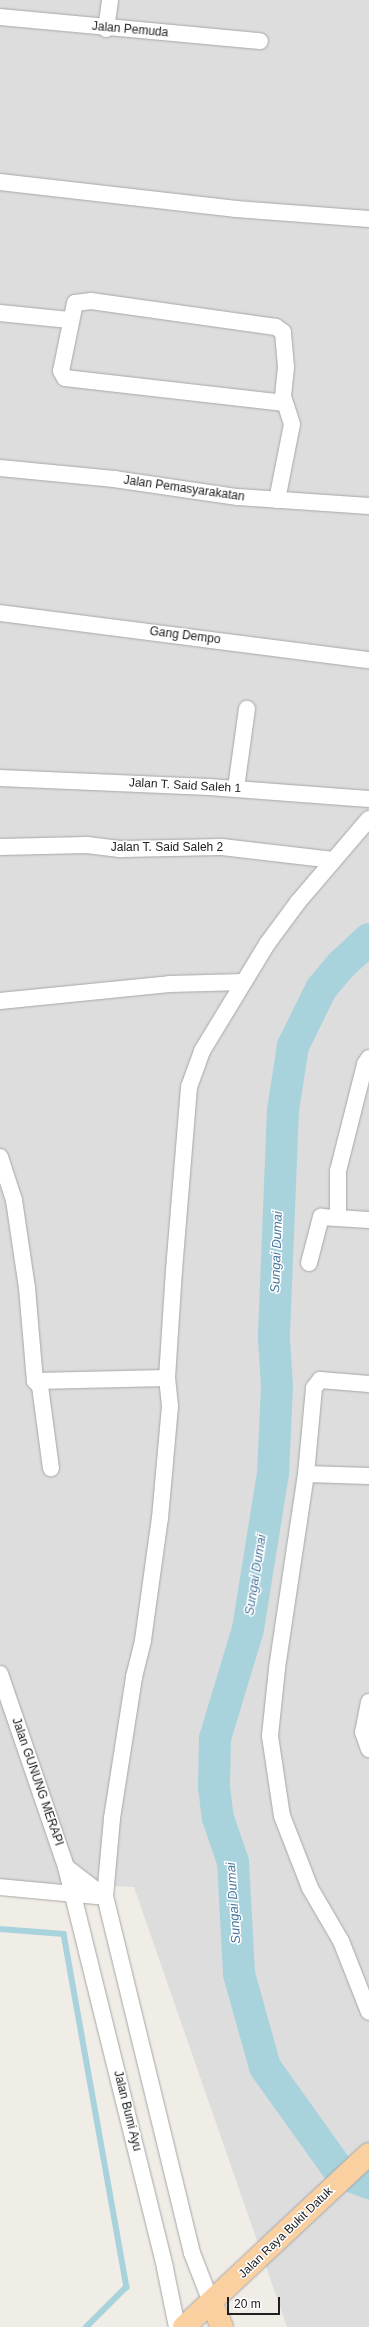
<!DOCTYPE html>
<html>
<head>
<meta charset="utf-8">
<style>
  body { margin:0 }
  #map { position:relative; width:369px; height:2327px; overflow:hidden; background:#f0ece6; font-family:Helvetica,sans-serif }
  div>[style] { position:absolute }
  [style*='--x'] { left:calc(var(--x)*1px); top:calc(var(--y)*1px); width:calc(var(--w)*1px); rotate:calc(var(--a)*1deg) }
  .residential>* { inset:0; background:#dedddd }
  .stream>* { height:5.5px; margin:-2.75px; padding:0 2.75px; transform-origin:2.75px; border-radius:2.75px; background:#a8d3dd }
  .river>* { height:32px; margin:-16px; padding:0 16px; transform-origin:16px; border-radius:16px; background:#a8d3dd }
  .roads { filter:drop-shadow(0 0 1px #a7a7a7) drop-shadow(0 0 1px #a7a7a7) }
  .minor>* { height:16px; margin:-8px; padding:0 8px; transform-origin:8px; border-radius:8px; background:#fff }
  .primary>* { height:22px; margin:-11px; padding:0 11px; transform-origin:11px; border-radius:11px; background:#fad0a1 }
  span { translate:-50% -50%; white-space:nowrap; text-align:center; line-height:1.15; -webkit-text-stroke:3px #fff; paint-order:stroke }
  .street-label { font-size:12px; color:#202020 }
  .water-label { font-size:13px; color:#47779e; font-style:italic }
  .scale { position:absolute; left:227px; top:2297px; width:53px; height:18px; box-sizing:border-box; border:2px solid #202020; border-top:0; padding-left:5px; font-size:12px; line-height:14px; white-space:nowrap; color:#202020; -webkit-text-stroke:3px #fff; paint-order:stroke }
</style>
</head>
<body>
<div id="map">
  <div class="residential">
    <i style="clip-path:polygon(0 0,369px 0,369px 2327px,287px 2327px,134px 1887px,0 1881px)"></i>
  </div>
  <div class="stream">
    <i style="--x:0;--y:1929;--w:64;--a:4.5"></i>
    <i style="--x:64;--y:1934;--w:359;--a:79.9"></i>
    <i style="--x:127;--y:2287;--w:57;--a:135"></i>
  </div>
  <div class="river">
    <i style="--x:369;--y:939;--w:38;--a:137"></i>
    <i style="--x:341;--y:965;--w:31;--a:130"></i>
    <i style="--x:321;--y:989;--w:64;--a:116.2"></i>
    <i style="--x:293;--y:1046;--w:65;--a:98.9"></i>
    <i style="--x:283;--y:1110;--w:229;--a:92.3"></i>
    <i style="--x:274;--y:1339;--w:47;--a:86.3"></i>
    <i style="--x:277;--y:1386;--w:87;--a:92.6"></i>
    <i style="--x:273;--y:1473;--w:158;--a:99.1"></i>
    <i style="--x:248;--y:1629;--w:114;--a:106.8"></i>
    <i style="--x:215;--y:1738;--w:49;--a:91.2"></i>
    <i style="--x:214;--y:1787;--w:31;--a:83"></i>
    <i style="--x:218;--y:1818;--w:46;--a:71.2"></i>
    <i style="--x:233;--y:1862;--w:112;--a:86.9"></i>
    <i style="--x:239;--y:1974;--w:97;--a:74.4"></i>
    <i style="--x:265;--y:2067;--w:129;--a:54.5"></i>
    <i style="--x:340;--y:2172;--w:31;--a:21"></i>
  </div>
  <div class="roads">
    <div class="minor">
      <i style="--x:0;--y:17;--w:261;--a:5.3"></i>
      <i style="--x:106;--y:29;--w:29;--a:-82"></i>
      <i style="--x:0;--y:182;--w:238;--a:6.5"></i>
      <i style="--x:236;--y:209;--w:133;--a:4.3"></i>
      <i style="--x:0;--y:313;--w:69;--a:5.8"></i>
      <i style="--x:0;--y:468;--w:115;--a:5.5"></i>
      <i style="--x:114;--y:479;--w:125;--a:8.3"></i>
      <i style="--x:238;--y:497;--w:131;--a:3.9"></i>
      <i style="--x:277;--y:500;--w:77;--a:-78.8"></i>
      <i style="--x:292;--y:424;--w:29;--a:-108"></i>
      <i style="--x:283;--y:396;--w:29;--a:-84"></i>
      <i style="--x:286;--y:367;--w:35;--a:-95"></i>
      <i style="--x:283;--y:332;--w:9;--a:-144"></i>
      <i style="--x:276;--y:327;--w:187;--a:-172"></i>
      <i style="--x:91;--y:301;--w:16;--a:173"></i>
      <i style="--x:75;--y:303;--w:69;--a:101.6"></i>
      <i style="--x:61;--y:371;--w:8;--a:60"></i>
      <i style="--x:65;--y:378;--w:221;--a:6.5"></i>
      <i style="--x:0;--y:613;--w:372;--a:7.3"></i>
      <i style="--x:0;--y:778;--w:209;--a:2.5"></i>
      <i style="--x:209;--y:787;--w:160;--a:4.3"></i>
      <i style="--x:236;--y:788;--w:80;--a:-82.1"></i>
      <i style="--x:0;--y:847;--w:87;--a:-1.3"></i>
      <i style="--x:87;--y:845;--w:35;--a:7"></i>
      <i style="--x:122;--y:849;--w:100;--a:-1.1"></i>
      <i style="--x:222;--y:847;--w:112;--a:6.7"></i>
      <i style="--x:0;--y:1001;--w:170;--a:-5.7"></i>
      <i style="--x:169;--y:984;--w:75;--a:-1.5"></i>
      <i style="--x:0;--y:1157;--w:45;--a:72"></i>
      <i style="--x:14;--y:1200;--w:89;--a:81.6"></i>
      <i style="--x:27;--y:1288;--w:93;--a:85.1"></i>
      <i style="--x:35;--y:1381;--w:7;--a:45"></i>
      <i style="--x:40;--y:1386;--w:83;--a:82.4"></i>
      <i style="--x:338;--y:1218;--w:47;--a:-90"></i>
      <i style="--x:338;--y:1171;--w:110;--a:-75.8"></i>
      <i style="--x:365;--y:1064;--w:7;--a:-56"></i>
      <i style="--x:309;--y:1263;--w:48;--a:-75.4"></i>
      <i style="--x:321;--y:1217;--w:48;--a:3.6"></i>
      <i style="--x:35;--y:1381;--w:132;--a:-1.3"></i>
      <i style="--x:369;--y:1384;--w:49;--a:-175.3"></i>
      <i style="--x:320;--y:1380;--w:10;--a:127"></i>
      <i style="--x:314;--y:1388;--w:86;--a:95.3"></i>
      <i style="--x:306;--y:1474;--w:197;--a:98.5"></i>
      <i style="--x:277;--y:1669;--w:67;--a:96"></i>
      <i style="--x:270;--y:1736;--w:81;--a:81.5"></i>
      <i style="--x:282;--y:1816;--w:77;--a:68.7"></i>
      <i style="--x:310;--y:1888;--w:61;--a:59.7"></i>
      <i style="--x:341;--y:1941;--w:76;--a:68.5"></i>
      <i style="--x:306;--y:1474;--w:63;--a:1.8"></i>
      <i style="--x:0;--y:1674;--w:204;--a:71.1"></i>
      <i style="--x:66;--y:1867;--w:413;--a:76.1"></i>
      <i style="--x:165;--y:2268;--w:60;--a:78.5"></i>
      <i style="--x:369;--y:1702;--w:31;--a:101"></i>
      <i style="--x:363;--y:1732;--w:18;--a:71"></i>
      <i style="--x:66;--y:1867;--w:49;--a:37.6"></i>
      <i style="--x:0;--y:1887;--w:105;--a:5.4"></i>
      <i style="--x:211;--y:2302;--w:53;--a:-111.2"></i>
      <i style="--x:192;--y:2253;--w:366;--a:-103.7"></i>
      <i style="--x:105;--y:1897;--w:79;--a:-84.9"></i>
      <i style="--x:112;--y:1818;--w:143;--a:-81.1"></i>
      <i style="--x:134;--y:1677;--w:38;--a:-76"></i>
      <i style="--x:143;--y:1640;--w:123;--a:-82.1"></i>
      <i style="--x:160;--y:1518;--w:112;--a:-84.9"></i>
      <i style="--x:170;--y:1406;--w:28;--a:-96"></i>
      <i style="--x:167;--y:1378;--w:108;--a:-86.3"></i>
      <i style="--x:174;--y:1270;--w:184;--a:-85.3"></i>
      <i style="--x:189;--y:1087;--w:38;--a:-70"></i>
      <i style="--x:202;--y:1051;--w:125;--a:-58.7"></i>
      <i style="--x:267;--y:944;--w:52;--a:-53.6"></i>
      <i style="--x:298;--y:902;--w:109;--a:-49.5"></i>
    </div>
    <div class="primary">
      <i style="--x:211;--y:2302;--w:27;--a:66"></i>
      <i style="--x:184;--y:2327;--w:253;--a:-43.1"></i>
    </div>
  </div>
  <div class="street-label">
    <span style="left:130px;top:30px;rotate:5deg">Jalan Pemuda</span>
    <span style="left:184px;top:489px;rotate:8deg">Jalan Pemasyarakatan</span>
    <span style="left:185px;top:636px;rotate:7deg">Gang Dempo</span>
    <span style="left:185px;top:786px;rotate:3deg">Jalan T. Said Saleh 1</span>
    <span style="left:167px;top:848px">Jalan T. Said Saleh 2</span>
    <span style="left:37px;top:1782px;rotate:71deg">Jalan GUNUNG MERAPI</span>
    <span style="left:127px;top:2111px;rotate:76deg">Jalan Bumi Ayu</span>
    <span style="left:286px;top:2233px;rotate:-44deg">Jalan Raya Bukit Datuk</span>
  </div>
  <div class="water-label">
    <span style="left:277px;top:1252px;rotate:-88deg">Sungai Dumai</span>
    <span style="left:256px;top:1575px;rotate:-81deg">Sungai Dumai</span>
    <span style="left:234px;top:1903px;rotate:-94deg">Sungai Dumai</span>
  </div>
  <div class="scale">20 m</div>
</div>
</body>
</html>
